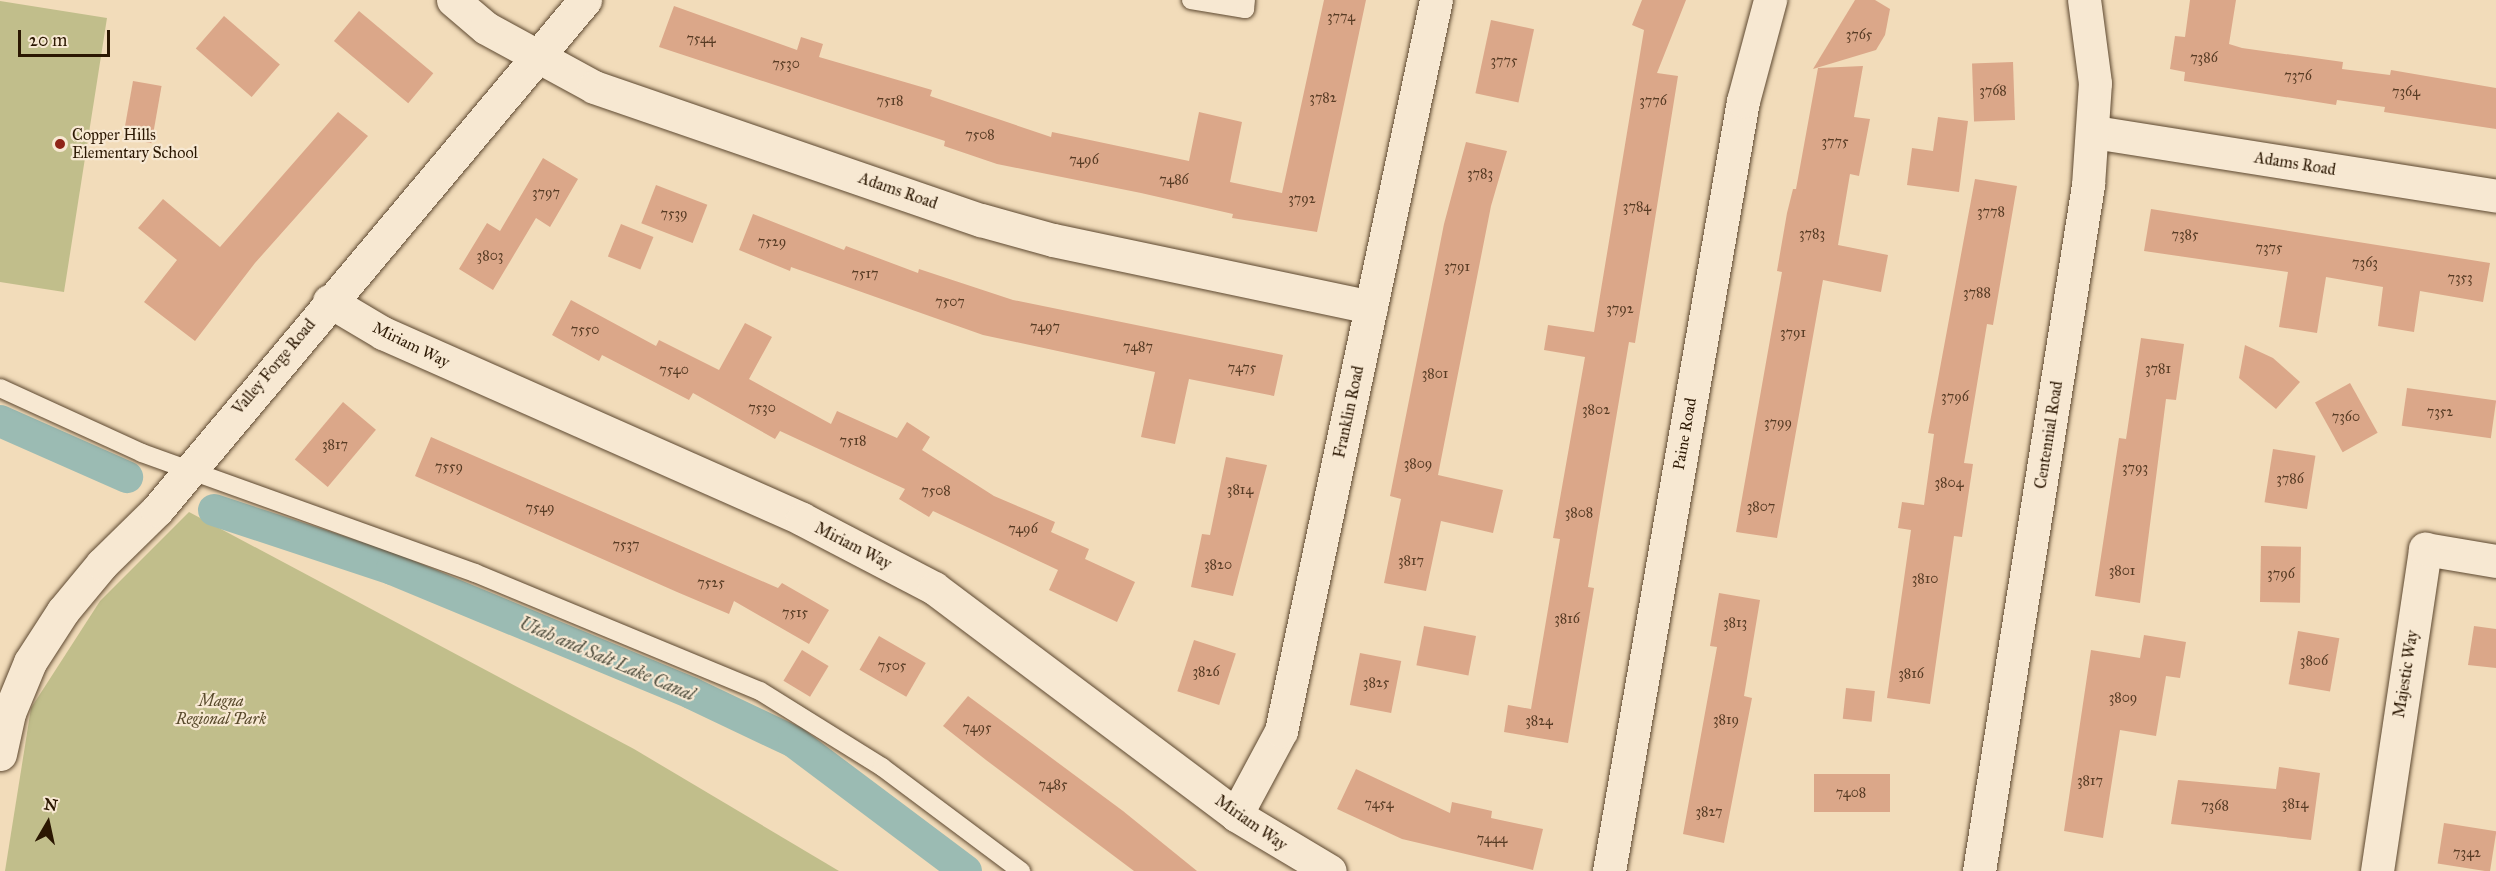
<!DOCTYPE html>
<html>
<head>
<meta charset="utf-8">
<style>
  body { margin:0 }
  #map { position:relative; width:2496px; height:871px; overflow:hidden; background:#f2dcba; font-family:"IM FELL Great Primer",serif }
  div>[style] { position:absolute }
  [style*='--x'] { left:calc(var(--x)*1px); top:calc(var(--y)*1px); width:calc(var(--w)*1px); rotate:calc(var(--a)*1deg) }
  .green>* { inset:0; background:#c1be8b }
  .canal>* { height:32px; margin:-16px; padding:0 16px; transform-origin:16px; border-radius:16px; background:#9bbbb3 }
  .building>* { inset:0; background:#dba789; transform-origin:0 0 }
  .roads { filter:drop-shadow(0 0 2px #5d4830) drop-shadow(0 0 2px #5d4830) }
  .service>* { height:18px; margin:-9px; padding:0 9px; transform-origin:9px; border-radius:9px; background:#f7e8d2 }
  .minor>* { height:33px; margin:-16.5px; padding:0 16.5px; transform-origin:16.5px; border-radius:16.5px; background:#f7e8d2 }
  .dots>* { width:16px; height:16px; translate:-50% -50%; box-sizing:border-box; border:3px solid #f7e8d2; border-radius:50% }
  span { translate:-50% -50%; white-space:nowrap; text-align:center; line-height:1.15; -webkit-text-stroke:4.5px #f7e8d2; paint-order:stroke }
  .number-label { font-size:14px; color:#573b24 }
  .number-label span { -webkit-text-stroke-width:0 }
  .poi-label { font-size:16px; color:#2b1702 }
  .left { translate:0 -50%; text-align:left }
  .street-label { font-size:16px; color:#2b1702 }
  .park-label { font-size:16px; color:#58492b; font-style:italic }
  .water-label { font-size:18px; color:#525040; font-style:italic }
  .north { position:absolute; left:18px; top:793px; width:60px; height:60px; -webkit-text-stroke:4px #f7e8d2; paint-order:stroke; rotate:9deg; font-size:16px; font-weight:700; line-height:24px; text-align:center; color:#2b1702 }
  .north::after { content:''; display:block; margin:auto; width:21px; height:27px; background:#2b1702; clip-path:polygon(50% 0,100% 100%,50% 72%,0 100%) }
  .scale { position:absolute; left:18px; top:30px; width:92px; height:27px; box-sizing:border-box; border:3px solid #2b1702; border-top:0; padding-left:8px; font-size:18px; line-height:21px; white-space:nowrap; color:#2b1702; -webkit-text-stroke:4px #f7e8d2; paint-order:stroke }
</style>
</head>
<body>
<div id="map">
  <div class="green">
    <i style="clip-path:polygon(0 1px,107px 18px,64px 292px,0 282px)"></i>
    <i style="clip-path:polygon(189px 512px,634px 749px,839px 871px,5px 871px,31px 708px,100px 601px)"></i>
  </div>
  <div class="canal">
    <i style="--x:0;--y:421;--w:139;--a:23.8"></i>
    <i style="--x:214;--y:510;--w:188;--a:18.3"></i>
    <i style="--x:392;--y:569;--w:324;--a:22.5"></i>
    <i style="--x:691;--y:693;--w:114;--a:25.4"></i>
    <i style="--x:794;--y:742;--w:215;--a:36.9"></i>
  </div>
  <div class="building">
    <i style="clip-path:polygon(1324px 0,1366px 0,1317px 232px,1232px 218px,1233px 214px,1141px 193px,997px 164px,944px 146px,945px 141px,659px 47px,674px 6px,797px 50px,801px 37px,823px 44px,819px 57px,932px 90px,930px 96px,1051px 137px,1052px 132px,1189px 161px,1199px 112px,1242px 122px,1230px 182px,1282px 193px)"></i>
    <i style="clip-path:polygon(1642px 0,1686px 0,1657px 73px,1678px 76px,1635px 343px,1629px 342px,1604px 489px,1588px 587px,1594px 588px,1568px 743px,1504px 732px,1508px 705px,1531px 709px,1560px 539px,1553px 538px,1585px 357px,1544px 350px,1548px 325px,1594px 332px,1644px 30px,1632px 25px)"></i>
    <i style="clip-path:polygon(1855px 0,1875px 0,1890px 9px,1885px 35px,1876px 50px,1813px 69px)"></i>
    <i style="clip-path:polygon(2190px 0,2236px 0,2229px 44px,2242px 48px,2343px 62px,2342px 69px,2390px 75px,2391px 70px,2496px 88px,2496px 129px,2384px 112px,2385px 107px,2337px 100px,2336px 105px,2184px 81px,2185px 72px,2170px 69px,2175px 36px,2185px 37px)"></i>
    <i style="left:359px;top:11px;width:97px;height:39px;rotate:40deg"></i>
    <i style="left:224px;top:16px;width:74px;height:43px;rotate:41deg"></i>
    <i style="left:1491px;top:20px;width:44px;height:75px;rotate:12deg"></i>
    <i style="left:2013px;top:62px;width:58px;height:41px;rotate:88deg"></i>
    <i style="clip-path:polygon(1863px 66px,1854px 117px,1870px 119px,1859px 176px,1850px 174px,1838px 245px,1888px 255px,1881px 292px,1823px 280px,1777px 538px,1736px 532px,1782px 272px,1777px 271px,1787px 213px,1793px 189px,1796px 189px,1818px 68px)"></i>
    <i style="left:133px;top:81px;width:29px;height:58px;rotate:10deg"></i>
    <i style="clip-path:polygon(338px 112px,368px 136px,255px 263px,195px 341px,144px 302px,177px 260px,138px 228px,163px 199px,220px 247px)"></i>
    <i style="clip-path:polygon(1938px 117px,1968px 121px,1959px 192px,1907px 185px,1912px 148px,1933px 151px)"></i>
    <i style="clip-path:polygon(1466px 142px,1507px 151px,1491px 206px,1438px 475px,1503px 490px,1493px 533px,1441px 521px,1426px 591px,1384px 583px,1401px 499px,1390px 496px,1444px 224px)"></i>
    <i style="clip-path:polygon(543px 158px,578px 179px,550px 227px,536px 218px,493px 290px,459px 269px,487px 223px,500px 231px)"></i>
    <i style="clip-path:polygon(1975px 179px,2017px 186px,1993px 325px,1987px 324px,1964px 463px,1973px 464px,1962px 537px,1954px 536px,1930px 704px,1887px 698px,1911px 530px,1898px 528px,1902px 502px,1924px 505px,1934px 434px,1928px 433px)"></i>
    <i style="left:656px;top:185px;width:55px;height:41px;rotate:21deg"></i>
    <i style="clip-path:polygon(2151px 209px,2490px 263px,2483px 302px,2420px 291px,2414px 332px,2378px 326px,2383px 287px,2326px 277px,2317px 333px,2279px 327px,2288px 272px,2144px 251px)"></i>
    <i style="clip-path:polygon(753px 214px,844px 250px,846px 246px,918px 273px,919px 269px,1013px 300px,1283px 355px,1274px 396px,1189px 379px,1175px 444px,1141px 437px,1155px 372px,983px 335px,791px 267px,790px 271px,739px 250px)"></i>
    <i style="left:621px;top:224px;width:35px;height:35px;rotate:22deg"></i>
    <i style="clip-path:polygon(571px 300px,656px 346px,659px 340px,719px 370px,745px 323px,772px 337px,749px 379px,831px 424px,837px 411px,897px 438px,907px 422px,930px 437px,922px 450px,994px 496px,1055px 522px,1051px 532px,1089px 549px,1085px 559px,1135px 582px,1117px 622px,1049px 590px,1058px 570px,933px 511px,929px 517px,899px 499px,905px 489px,780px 431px,775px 439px,693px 393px,689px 400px,602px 355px,599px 361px,552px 335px)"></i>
    <i style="clip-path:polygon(2141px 338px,2184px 344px,2176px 400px,2166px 399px,2140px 603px,2095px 596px,2119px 438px,2126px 439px)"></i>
    <i style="clip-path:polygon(2245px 345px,2273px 358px,2300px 382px,2276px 409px,2239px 378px)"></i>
    <i style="left:2350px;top:383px;width:57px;height:40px;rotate:61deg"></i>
    <i style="left:2407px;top:388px;width:90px;height:38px;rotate:8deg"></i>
    <i style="left:343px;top:402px;width:43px;height:75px;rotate:40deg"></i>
    <i style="clip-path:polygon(431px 437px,778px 588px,782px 583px,829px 610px,809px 644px,734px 601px,729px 614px,677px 592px,415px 476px)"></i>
    <i style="left:2273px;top:449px;width:43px;height:54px;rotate:9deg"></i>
    <i style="clip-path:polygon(1226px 457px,1267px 465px,1233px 596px,1191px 587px,1202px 534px,1210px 535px)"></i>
    <i style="left:2261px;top:546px;width:40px;height:56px;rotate:1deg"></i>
    <i style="clip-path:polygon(1719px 593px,1760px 600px,1744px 696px,1752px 698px,1724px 843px,1683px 834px,1717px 647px,1710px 646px)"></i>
    <i style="left:1424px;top:626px;width:53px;height:40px;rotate:11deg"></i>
    <i style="clip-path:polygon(2474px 626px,2496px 629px,2496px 668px,2468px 665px)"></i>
    <i style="left:2298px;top:631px;width:42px;height:54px;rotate:10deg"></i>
    <i style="clip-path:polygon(2144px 635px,2186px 642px,2180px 678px,2166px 676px,2156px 736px,2120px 730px,2103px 838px,2064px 831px,2091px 650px,2140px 658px)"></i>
    <i style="left:879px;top:636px;width:54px;height:39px;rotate:30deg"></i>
    <i style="left:1194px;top:640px;width:44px;height:54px;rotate:18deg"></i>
    <i style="left:802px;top:650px;width:31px;height:36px;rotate:31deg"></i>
    <i style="left:1360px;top:653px;width:42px;height:53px;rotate:11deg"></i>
    <i style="left:1846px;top:688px;width:29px;height:31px;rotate:6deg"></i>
    <i style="clip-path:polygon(968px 696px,1123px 811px,1197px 871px,1134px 871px,986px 760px,943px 726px)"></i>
    <i style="clip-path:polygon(2279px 767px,2320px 773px,2311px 840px,2171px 824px,2178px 780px,2276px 789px)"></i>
    <i style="clip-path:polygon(1356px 769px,1450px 813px,1452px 802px,1492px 811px,1491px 818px,1543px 829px,1533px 870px,1402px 839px,1337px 809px)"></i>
    <i style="left:1814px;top:774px;width:76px;height:38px"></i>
    <i style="left:2444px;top:823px;width:53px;height:41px;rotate:9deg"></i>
  </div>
  <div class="roads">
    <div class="service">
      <i style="--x:1191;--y:0;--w:55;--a:9.5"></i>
      <i style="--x:1245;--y:9;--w:9;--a:-84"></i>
      <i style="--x:0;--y:388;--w:156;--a:24.6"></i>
      <i style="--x:142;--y:453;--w:354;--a:19.8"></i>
      <i style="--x:475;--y:573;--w:308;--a:22.5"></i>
      <i style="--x:760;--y:691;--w:144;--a:31.9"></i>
      <i style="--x:882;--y:767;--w:174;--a:36.8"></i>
    </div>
    <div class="minor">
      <i style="--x:453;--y:0;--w:43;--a:40.3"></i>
      <i style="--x:486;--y:28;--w:123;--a:28.6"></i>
      <i style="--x:594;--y:87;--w:409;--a:19"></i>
      <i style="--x:981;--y:220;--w:75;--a:15.5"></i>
      <i style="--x:1053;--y:240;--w:325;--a:11.9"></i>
      <i style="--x:2094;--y:132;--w:407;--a:9"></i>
      <i style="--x:329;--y:301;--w:63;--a:30.7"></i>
      <i style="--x:383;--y:333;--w:458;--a:23.9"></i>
      <i style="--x:802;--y:519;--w:149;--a:27.6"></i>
      <i style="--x:934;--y:588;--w:378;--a:36.9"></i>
      <i style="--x:1236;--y:815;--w:109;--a:30.8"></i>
      <i style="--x:0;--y:754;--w:42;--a:-77.6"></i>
      <i style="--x:9;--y:713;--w:55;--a:-67.6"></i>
      <i style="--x:30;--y:662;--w:61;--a:-57.1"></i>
      <i style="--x:63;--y:611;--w:61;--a:-50.3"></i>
      <i style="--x:102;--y:564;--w:77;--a:-44.5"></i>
      <i style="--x:157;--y:510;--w:666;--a:-50"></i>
      <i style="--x:1236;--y:815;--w:95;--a:-61.8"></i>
      <i style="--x:1281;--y:731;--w:747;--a:-78.03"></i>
      <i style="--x:1609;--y:871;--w:782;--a:-80.13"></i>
      <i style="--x:1743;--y:101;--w:105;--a:-75"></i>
      <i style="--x:1979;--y:871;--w:695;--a:-80.97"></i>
      <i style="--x:2088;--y:185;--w:102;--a:-86.1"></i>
      <i style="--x:2095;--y:83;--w:84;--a:-97.5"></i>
      <i style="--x:2377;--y:871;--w:326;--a:-81.5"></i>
      <i style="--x:2425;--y:549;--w:72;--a:9.6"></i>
    </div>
  </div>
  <div class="dots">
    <i style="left:60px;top:144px;background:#8f2418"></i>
  </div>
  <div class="number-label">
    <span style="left:1341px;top:17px">3774</span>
    <span style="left:1859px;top:35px">3765</span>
    <span style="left:701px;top:39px">7544</span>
    <span style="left:2204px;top:58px">7386</span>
    <span style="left:1504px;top:61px">3775</span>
    <span style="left:786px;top:64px">7530</span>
    <span style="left:2298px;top:76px">7376</span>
    <span style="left:1993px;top:91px">3768</span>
    <span style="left:2406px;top:92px">7364</span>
    <span style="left:1323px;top:98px">3782</span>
    <span style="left:890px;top:101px">7518</span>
    <span style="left:1653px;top:101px">3776</span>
    <span style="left:980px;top:135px">7508</span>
    <span style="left:1835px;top:142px">3775</span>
    <span style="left:1084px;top:160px">7496</span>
    <span style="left:1480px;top:174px">3783</span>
    <span style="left:1174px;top:180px">7486</span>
    <span style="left:546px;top:193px">3797</span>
    <span style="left:1302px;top:199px">3792</span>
    <span style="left:1637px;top:207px">3784</span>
    <span style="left:1991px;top:212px">3778</span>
    <span style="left:674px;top:214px">7539</span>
    <span style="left:1812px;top:234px">3783</span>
    <span style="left:2185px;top:235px">7385</span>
    <span style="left:772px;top:242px">7529</span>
    <span style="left:2269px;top:248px">7375</span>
    <span style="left:490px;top:256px">3803</span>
    <span style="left:2365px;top:263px">7363</span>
    <span style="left:1457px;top:267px">3791</span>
    <span style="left:865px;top:274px">7517</span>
    <span style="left:2460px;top:278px">7353</span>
    <span style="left:1977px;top:293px">3788</span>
    <span style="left:950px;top:302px">7507</span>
    <span style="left:1620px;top:309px">3792</span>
    <span style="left:1045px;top:327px">7497</span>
    <span style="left:585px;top:330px">7550</span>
    <span style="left:1793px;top:333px">3791</span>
    <span style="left:1138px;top:347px">7487</span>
    <span style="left:1242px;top:368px">7475</span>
    <span style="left:2158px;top:369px">3781</span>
    <span style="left:674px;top:370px">7540</span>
    <span style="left:1435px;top:374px">3801</span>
    <span style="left:1955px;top:397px">3796</span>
    <span style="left:762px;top:408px">7530</span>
    <span style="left:1596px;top:410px">3802</span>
    <span style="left:2440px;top:412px">7352</span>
    <span style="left:2346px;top:417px">7360</span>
    <span style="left:1778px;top:423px">3799</span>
    <span style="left:853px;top:441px">7518</span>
    <span style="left:335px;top:445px">3817</span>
    <span style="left:1418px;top:464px">3809</span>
    <span style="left:449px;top:467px">7559</span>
    <span style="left:2135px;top:468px">3793</span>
    <span style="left:2290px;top:479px">3786</span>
    <span style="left:1949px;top:483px">3804</span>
    <span style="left:1240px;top:490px">3814</span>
    <span style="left:936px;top:491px">7508</span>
    <span style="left:1761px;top:507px">3807</span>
    <span style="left:540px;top:508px">7549</span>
    <span style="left:1579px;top:513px">3808</span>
    <span style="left:1023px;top:529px">7496</span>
    <span style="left:626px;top:545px">7537</span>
    <span style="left:1411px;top:561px">3817</span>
    <span style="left:1218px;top:565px">3820</span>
    <span style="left:2122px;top:571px">3801</span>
    <span style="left:2281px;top:574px">3796</span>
    <span style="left:1925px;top:579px">3810</span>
    <span style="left:711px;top:583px">7525</span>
    <span style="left:795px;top:613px">7515</span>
    <span style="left:1567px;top:619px">3816</span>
    <span style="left:1735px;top:623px">3813</span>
    <span style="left:2314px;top:661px">3806</span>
    <span style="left:892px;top:666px">7505</span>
    <span style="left:1206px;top:672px">3826</span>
    <span style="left:1911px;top:674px">3816</span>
    <span style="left:1376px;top:683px">3825</span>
    <span style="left:2123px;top:698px">3809</span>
    <span style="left:1726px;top:720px">3819</span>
    <span style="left:1539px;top:721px">3824</span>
    <span style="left:977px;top:728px">7495</span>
    <span style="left:2090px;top:781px">3817</span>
    <span style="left:1053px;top:785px">7485</span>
    <span style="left:1851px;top:793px">7408</span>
    <span style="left:1379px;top:804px">7454</span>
    <span style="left:2295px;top:804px">3814</span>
    <span style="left:2215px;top:806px">7368</span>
    <span style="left:1709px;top:812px">3827</span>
    <span style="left:1492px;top:839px">7444</span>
    <span style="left:2467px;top:853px">7342</span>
  </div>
  <div class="poi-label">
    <span class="left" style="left:72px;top:144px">Copper Hills<br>Elementary School</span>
  </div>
  <div class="street-label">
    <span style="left:2295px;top:164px;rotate:9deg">Adams Road</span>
    <span style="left:898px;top:191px;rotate:19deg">Adams Road</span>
    <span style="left:411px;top:345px;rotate:26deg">Miriam Way</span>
    <span style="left:274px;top:367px;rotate:-50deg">Valley Forge Road</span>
    <span style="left:1349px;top:412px;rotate:-78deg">Franklin Road</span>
    <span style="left:1685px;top:434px;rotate:-80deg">Paine Road</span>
    <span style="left:2049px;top:435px;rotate:-81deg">Centennial Road</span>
    <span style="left:853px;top:546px;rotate:27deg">Miriam Way</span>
    <span style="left:2406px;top:674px;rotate:-81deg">Majestic Way</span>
    <span style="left:1251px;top:823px;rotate:35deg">Miriam Way</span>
  </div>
  <div class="park-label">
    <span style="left:221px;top:710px">Magna<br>Regional Park</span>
  </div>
  <div class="water-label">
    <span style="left:607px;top:659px;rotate:23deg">Utah and Salt Lake Canal</span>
  </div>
  <div class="north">N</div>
  <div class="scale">20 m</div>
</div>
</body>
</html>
